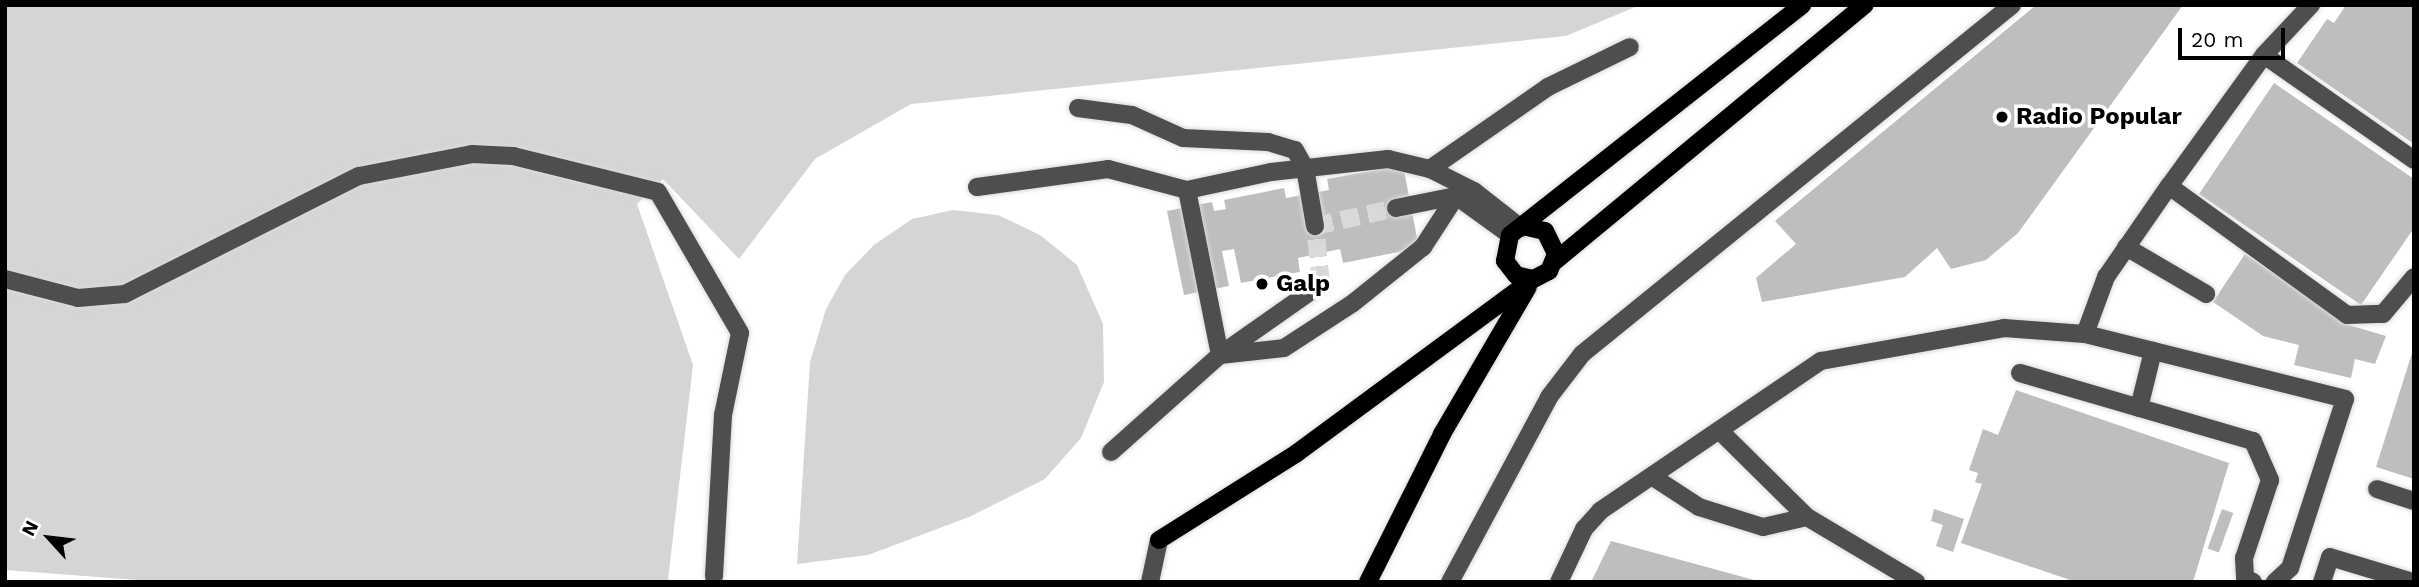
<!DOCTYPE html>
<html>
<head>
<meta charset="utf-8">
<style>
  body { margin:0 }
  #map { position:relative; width:2419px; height:587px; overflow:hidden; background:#fff; font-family:"Work Sans",sans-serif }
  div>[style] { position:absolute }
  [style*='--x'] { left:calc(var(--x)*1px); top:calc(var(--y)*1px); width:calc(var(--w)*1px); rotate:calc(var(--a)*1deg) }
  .green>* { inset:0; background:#d5d5d5 }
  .building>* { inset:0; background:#bebebe; transform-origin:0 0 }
  .minor-tunnel>* { height:18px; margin-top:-9px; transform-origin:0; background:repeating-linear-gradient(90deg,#d9d9d9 0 18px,transparent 0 27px) }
  .roads { filter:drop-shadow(0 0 2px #dbdbdb) drop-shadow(0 0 2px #dbdbdb) }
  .minor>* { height:18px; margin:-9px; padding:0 9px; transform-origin:9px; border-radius:9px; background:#4e4e4e }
  .major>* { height:18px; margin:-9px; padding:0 9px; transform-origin:9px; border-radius:9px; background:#000 }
  .dots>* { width:19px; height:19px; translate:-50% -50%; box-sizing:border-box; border:4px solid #fff; border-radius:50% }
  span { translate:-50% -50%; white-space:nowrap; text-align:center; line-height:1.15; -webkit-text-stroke:7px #fff; paint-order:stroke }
  .poi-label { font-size:24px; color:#000; font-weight:700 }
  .left { translate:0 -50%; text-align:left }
  .frame { position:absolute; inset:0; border:7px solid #000; pointer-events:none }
  .north { position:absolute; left:14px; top:503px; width:70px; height:70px; -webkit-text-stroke:5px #fff; paint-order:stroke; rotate:297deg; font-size:19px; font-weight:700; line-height:28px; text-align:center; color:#000 }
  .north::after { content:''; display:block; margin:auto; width:24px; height:32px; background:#000; clip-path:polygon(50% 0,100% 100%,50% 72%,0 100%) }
  .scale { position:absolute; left:2178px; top:28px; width:107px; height:32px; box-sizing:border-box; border:4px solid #000; border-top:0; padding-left:9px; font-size:21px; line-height:24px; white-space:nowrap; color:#000; -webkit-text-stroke:5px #fff; paint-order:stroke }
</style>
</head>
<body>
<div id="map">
  <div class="green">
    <i style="clip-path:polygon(5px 5px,1640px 5px,1566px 36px,911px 104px,815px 159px,739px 259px,663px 179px,637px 204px,693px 365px,668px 580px,650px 582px,164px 582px,5px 570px)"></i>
    <i style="clip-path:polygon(953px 210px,998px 215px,1040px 235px,1077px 265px,1103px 324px,1104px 382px,1081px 438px,1045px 479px,969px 517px,868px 555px,797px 564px,810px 362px,826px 309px,845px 275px,874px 245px,912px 219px)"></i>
  </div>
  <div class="building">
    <i style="clip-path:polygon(2036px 5px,2183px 5px,2018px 233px,1986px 260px,1951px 269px,1937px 248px,1905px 277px,1762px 302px,1756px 278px,1796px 244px,1775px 221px)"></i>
    <i style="clip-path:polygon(2346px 5px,2414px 5px,2414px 144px,2297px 63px,2327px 19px,2334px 23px)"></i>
    <i style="clip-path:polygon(2274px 83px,2414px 179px,2414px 228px,2361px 305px,2199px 194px)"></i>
    <i style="clip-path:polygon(1403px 165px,1419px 248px,1343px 263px,1340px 249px,1298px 258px,1300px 272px,1241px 283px,1234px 249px,1222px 251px,1229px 286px,1184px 295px,1167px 211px,1212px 202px,1214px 211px,1226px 209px,1224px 200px,1284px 188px,1286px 198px,1329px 190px,1327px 179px)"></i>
    <i style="clip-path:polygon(2245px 254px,2349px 325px,2386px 336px,2375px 364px,2355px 359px,2351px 378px,2294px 365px,2299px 345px,2263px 336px,2213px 302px)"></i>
    <i style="clip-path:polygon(2413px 350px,2414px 350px,2414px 479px,2376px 467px)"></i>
    <i style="clip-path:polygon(2016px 390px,2229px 463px,2193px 582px,2076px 582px,1961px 543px,1982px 484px,1975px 482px,1978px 473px,1969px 470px,1983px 429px,1998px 435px)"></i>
    <i style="clip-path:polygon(1934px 509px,1964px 519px,1953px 552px,1936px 546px,1943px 525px,1931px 521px)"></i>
    <i style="left:2222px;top:509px;width:12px;height:42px;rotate:20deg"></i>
    <i style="clip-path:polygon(1611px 541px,1758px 581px,1758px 582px,1591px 582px)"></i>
  </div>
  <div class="minor-tunnel">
    <i style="--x:1321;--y:284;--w:58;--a:-95.9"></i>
    <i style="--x:1315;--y:226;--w:83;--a:-12.5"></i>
  </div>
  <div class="roads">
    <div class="minor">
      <i style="--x:2264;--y:55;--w:69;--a:-46.8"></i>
      <i style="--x:1078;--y:108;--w:54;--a:7.4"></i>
      <i style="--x:1132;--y:115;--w:56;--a:24.3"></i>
      <i style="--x:1183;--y:138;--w:85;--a:2.7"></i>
      <i style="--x:1268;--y:142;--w:28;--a:17"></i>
      <i style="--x:1295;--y:150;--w:21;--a:61"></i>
      <i style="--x:1305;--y:168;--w:59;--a:80.2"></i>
      <i style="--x:2414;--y:160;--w:183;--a:-145"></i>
      <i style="--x:2264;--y:55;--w:162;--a:125.9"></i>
      <i style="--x:2169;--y:186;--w:220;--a:35.9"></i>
      <i style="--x:2347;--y:315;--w:36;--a:-2"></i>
      <i style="--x:2383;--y:314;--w:48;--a:-50"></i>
      <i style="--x:1430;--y:169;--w:144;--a:-34.8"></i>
      <i style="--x:1548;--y:87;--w:91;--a:-26"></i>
      <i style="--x:977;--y:187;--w:132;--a:-7.8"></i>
      <i style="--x:1108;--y:169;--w:82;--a:14.9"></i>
      <i style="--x:1187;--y:190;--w:86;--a:-12.1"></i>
      <i style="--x:1271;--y:172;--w:118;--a:-6.3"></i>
      <i style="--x:1388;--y:159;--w:43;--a:13.4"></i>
      <i style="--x:1430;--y:169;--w:49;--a:26.6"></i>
      <i style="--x:1474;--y:191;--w:60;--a:38.2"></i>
      <i style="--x:1187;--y:190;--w:168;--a:78.7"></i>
      <i style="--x:1220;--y:355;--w:64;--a:-6.2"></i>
      <i style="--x:1284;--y:348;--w:82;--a:-33.1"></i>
      <i style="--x:1353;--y:303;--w:90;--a:-38.7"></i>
      <i style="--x:1423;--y:247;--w:61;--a:-57.1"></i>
      <i style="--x:1396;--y:208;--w:61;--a:-11.3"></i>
      <i style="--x:1456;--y:196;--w:67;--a:35.8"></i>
      <i style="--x:2126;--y:247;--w:93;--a:30.4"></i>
      <i style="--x:5;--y:279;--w:75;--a:14.6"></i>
      <i style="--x:78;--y:298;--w:47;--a:-4.9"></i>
      <i style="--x:125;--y:294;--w:262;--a:-26.8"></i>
      <i style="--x:359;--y:176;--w:115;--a:-11"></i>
      <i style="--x:472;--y:154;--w:41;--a:2.8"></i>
      <i style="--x:513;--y:156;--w:149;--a:13.9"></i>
      <i style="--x:658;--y:192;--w:163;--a:59.8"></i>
      <i style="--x:740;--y:333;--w:84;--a:101.7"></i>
      <i style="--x:723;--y:415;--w:162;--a:93.2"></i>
      <i style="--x:2085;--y:334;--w:61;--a:-69.8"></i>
      <i style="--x:2106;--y:277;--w:111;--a:-55.3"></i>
      <i style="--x:2020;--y:373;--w:243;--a:16.3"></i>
      <i style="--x:2253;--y:441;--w:43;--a:66.4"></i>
      <i style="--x:2270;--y:480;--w:82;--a:108.4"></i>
      <i style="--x:2244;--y:558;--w:20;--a:87"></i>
      <i style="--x:2245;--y:578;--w:9;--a:27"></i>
      <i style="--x:2139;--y:408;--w:59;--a:-76.2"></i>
      <i style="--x:1722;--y:433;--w:120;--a:44.7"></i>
      <i style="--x:1807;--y:517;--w:127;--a:30.8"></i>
      <i style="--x:1111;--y:452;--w:146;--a:-41.7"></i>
      <i style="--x:1220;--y:355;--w:123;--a:-35.1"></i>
      <i style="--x:1653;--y:477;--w:55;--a:33.1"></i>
      <i style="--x:1699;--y:507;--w:67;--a:17.4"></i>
      <i style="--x:1763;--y:527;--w:45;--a:-12.8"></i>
      <i style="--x:2377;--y:489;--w:39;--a:18"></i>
      <i style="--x:1150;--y:582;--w:43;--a:-77.9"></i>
      <i style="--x:1450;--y:582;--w:210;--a:-61.8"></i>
      <i style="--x:1549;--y:397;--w:54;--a:-52.5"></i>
      <i style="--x:1582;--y:354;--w:554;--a:-39.06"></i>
      <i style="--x:1559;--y:582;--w:59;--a:-64.7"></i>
      <i style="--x:1584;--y:529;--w:24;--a:-48"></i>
      <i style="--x:1600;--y:511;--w:267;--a:-34.2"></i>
      <i style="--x:1821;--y:361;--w:186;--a:-10.2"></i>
      <i style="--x:2004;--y:328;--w:81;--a:4.2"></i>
      <i style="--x:2085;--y:334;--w:268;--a:14"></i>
      <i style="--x:2345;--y:399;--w:178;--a:108"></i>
      <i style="--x:2290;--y:568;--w:21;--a:137"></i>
      <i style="--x:2322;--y:582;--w:26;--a:-72"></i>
      <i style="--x:2330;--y:557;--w:87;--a:16.8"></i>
    </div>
    <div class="major">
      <i style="--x:1527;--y:227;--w:18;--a:13"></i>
      <i style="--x:1545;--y:231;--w:25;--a:64"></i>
      <i style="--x:1556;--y:254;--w:18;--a:112"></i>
      <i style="--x:1549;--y:271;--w:18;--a:153"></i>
      <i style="--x:1533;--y:279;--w:17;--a:-167"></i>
      <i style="--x:1516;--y:275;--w:18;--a:-128"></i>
      <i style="--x:1505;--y:261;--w:26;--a:-79"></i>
      <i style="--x:1510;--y:235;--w:372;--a:-38.2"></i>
      <i style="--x:1555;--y:261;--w:402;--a:-39.6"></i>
      <i style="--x:1159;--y:540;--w:163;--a:-32.2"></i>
      <i style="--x:1297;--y:453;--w:293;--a:-36.4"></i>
      <i style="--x:1368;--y:582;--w:165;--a:-63.4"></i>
      <i style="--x:1442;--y:434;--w:170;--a:-59.7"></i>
    </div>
  </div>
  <div class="dots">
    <i style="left:2002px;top:117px;background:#000"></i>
    <i style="left:1262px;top:284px;background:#000"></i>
  </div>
  <div class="poi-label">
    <span class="left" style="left:2016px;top:117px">Radio Popular</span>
    <span class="left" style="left:1276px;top:284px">Galp</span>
  </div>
  <div class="frame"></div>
  <div class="north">N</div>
  <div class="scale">20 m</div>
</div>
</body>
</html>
